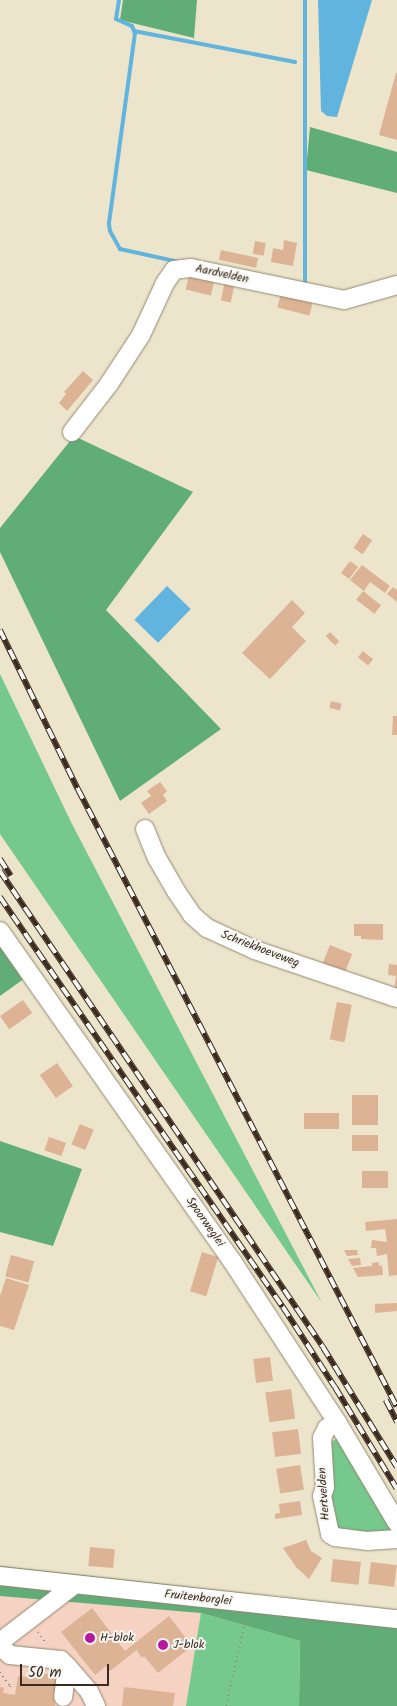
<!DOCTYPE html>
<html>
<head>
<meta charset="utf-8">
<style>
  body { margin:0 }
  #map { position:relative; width:397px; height:1706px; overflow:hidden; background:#ece5cb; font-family:Kalam,sans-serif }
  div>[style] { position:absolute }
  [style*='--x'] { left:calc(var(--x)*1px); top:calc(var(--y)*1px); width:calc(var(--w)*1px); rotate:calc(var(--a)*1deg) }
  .built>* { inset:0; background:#f5d2c2 }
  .green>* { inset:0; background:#76c98c }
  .forest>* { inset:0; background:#60ad78 }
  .water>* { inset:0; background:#61b4dd; transform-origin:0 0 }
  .stream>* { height:4px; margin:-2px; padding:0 2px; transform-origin:2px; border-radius:2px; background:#61b4dd }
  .building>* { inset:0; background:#dcb394; transform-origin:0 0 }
  .path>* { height:2px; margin-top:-1px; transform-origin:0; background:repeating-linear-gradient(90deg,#948874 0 1px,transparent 0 5px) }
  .roads { filter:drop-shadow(0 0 1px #948874) drop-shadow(0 0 1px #948874) }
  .minor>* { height:18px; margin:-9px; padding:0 9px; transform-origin:9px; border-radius:9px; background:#fff }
  .rail>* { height:5.5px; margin-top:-2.75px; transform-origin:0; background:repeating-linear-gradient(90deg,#f6f6f2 0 11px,#3b2a1e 0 22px); box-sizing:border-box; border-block:1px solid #3b2a1e }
  .dots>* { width:14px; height:14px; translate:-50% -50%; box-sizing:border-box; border:2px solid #f6f6f2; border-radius:50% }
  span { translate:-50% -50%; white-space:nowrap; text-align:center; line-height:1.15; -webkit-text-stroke:4px #f6f6f2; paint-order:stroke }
  .street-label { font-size:12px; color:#3b2a1e }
  .poi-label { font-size:12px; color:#3b2a1e }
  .left { translate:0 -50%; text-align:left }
  .scale { position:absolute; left:20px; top:1664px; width:89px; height:22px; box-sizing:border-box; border:2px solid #3b2a1e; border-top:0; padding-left:6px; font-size:15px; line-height:18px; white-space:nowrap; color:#3b2a1e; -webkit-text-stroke:4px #f6f6f2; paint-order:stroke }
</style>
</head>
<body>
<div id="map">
  <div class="built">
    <i style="clip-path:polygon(0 1588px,94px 1598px,131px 1606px,201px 1613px,298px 1629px,296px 1706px,0 1706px)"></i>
  </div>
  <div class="green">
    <i style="clip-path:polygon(0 674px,72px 824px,322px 1303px,0 834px)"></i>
    <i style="clip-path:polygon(337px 1431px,393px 1528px,385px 1535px,342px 1533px,331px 1524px,328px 1444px,336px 1439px)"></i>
    <i style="clip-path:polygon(201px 1613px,300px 1641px,299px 1706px,186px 1706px)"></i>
  </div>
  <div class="forest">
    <i style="clip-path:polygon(123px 0,197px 0,194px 38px,120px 20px)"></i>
    <i style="clip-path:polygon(310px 127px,397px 152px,397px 193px,306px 170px)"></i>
    <i style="clip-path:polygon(74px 436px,193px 492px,106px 610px,221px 729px,120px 801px,0 552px,0 528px)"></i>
    <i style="clip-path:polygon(0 943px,25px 978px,0 996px)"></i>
    <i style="clip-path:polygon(0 1141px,82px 1169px,53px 1246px,0 1232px)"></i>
    <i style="clip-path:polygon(0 1566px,397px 1610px,397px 1706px,299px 1706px,300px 1641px,201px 1613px,0 1596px)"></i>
  </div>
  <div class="water">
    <i style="clip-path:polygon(318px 0,372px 0,337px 117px,327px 116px,321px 111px)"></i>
    <i style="left:167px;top:586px;width:33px;height:47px;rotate:44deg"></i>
  </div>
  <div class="stream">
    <i style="--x:119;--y:0;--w:19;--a:99"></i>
    <i style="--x:116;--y:19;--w:17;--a:24"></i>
    <i style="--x:132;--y:26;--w:8;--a:67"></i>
    <i style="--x:135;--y:33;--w:193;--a:97.8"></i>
    <i style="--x:109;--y:224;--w:7;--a:82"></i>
    <i style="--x:110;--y:231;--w:21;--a:61"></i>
    <i style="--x:120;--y:249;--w:60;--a:12.4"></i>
    <i style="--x:305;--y:0;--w:287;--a:90"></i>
    <i style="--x:134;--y:31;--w:164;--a:10.9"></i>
  </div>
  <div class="building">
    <i style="clip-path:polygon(396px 73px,397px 73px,397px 140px,379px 135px)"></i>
    <i style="clip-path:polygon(284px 240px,297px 243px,293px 266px,271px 262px,273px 248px,283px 250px)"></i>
    <i style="left:255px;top:241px;width:11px;height:13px;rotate:10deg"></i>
    <i style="left:221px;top:250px;width:38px;height:10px;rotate:12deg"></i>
    <i style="left:189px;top:275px;width:26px;height:15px;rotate:13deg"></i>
    <i style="left:225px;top:280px;width:10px;height:21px;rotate:11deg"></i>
    <i style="left:281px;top:293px;width:33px;height:15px;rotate:14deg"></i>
    <i style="clip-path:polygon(83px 371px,93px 380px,67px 411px,59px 403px,66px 394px,64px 392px)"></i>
    <i style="left:363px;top:534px;width:11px;height:17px;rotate:34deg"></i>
    <i style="left:350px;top:561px;width:10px;height:15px;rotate:37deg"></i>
    <i style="clip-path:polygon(362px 565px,390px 586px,385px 593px,370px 582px,364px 591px,350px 580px)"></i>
    <i style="clip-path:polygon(393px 587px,397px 590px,397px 602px,387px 594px)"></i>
    <i style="left:363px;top:591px;width:23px;height:11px;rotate:38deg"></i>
    <i style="clip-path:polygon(292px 600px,305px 613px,292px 627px,306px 641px,270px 679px,242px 653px)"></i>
    <i style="left:330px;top:632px;width:13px;height:6px;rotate:45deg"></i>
    <i style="left:363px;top:651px;width:13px;height:8px;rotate:39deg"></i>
    <i style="left:331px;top:701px;width:11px;height:7px;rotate:15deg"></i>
    <i style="clip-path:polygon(393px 716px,397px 716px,397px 735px,392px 735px)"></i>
    <i style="clip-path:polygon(160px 782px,167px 791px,163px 795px,167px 801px,149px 814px,141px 803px,151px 796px,147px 791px)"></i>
    <i style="clip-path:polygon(354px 924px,383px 924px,383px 940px,361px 939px,361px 936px,354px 936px)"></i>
    <i style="left:330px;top:945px;width:24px;height:20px;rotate:22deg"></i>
    <i style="clip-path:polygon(389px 964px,397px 965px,397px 992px,394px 991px,396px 976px,388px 975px)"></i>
    <i style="left:23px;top:1000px;width:16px;height:28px;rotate:55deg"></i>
    <i style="left:337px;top:1002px;width:15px;height:38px;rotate:11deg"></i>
    <i style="left:57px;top:1063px;width:28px;height:21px;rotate:55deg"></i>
    <i style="left:352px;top:1095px;width:26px;height:30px"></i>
    <i style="left:339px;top:1113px;width:16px;height:35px;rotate:90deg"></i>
    <i style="left:80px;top:1124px;width:15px;height:22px;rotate:23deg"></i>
    <i style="left:378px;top:1135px;width:16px;height:26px;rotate:90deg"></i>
    <i style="left:49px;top:1137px;width:18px;height:14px;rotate:19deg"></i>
    <i style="left:388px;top:1171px;width:17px;height:26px;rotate:90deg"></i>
    <i style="clip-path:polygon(397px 1219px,397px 1275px,389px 1276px,387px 1254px,377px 1256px,376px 1248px,371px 1248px,372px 1240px,387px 1242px,385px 1229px,366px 1231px,365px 1222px)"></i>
    <i style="clip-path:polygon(344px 1250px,357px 1250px,358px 1255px,347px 1256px)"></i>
    <i style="left:202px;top:1252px;width:17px;height:41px;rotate:17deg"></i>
    <i style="left:11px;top:1255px;width:24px;height:22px;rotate:15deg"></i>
    <i style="clip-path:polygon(360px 1258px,361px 1265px,352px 1266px,348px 1259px)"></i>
    <i style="clip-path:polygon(379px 1262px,379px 1266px,382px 1265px,383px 1275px,358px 1277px,353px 1268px,372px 1266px,372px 1263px)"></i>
    <i style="clip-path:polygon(6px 1278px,29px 1285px,14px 1330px,0 1326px,0 1296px)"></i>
    <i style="clip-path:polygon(397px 1303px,397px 1311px,375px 1313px,375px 1304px)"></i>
    <i style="left:270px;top:1357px;width:24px;height:17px;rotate:83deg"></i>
    <i style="left:291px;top:1389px;width:30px;height:26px;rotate:82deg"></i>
    <i style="left:298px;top:1429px;width:25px;height:26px;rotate:83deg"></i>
    <i style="left:300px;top:1465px;width:25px;height:24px;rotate:81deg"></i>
    <i style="clip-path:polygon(300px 1501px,302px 1515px,275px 1519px,275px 1514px,280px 1513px,279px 1504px)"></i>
    <i style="clip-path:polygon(306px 1540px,311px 1551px,322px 1558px,309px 1579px,296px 1567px,283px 1548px)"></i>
    <i style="left:90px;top:1547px;width:25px;height:19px;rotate:5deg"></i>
    <i style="left:333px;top:1559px;width:28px;height:23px;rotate:6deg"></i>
    <i style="left:371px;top:1562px;width:26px;height:22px;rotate:7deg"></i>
    <i style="clip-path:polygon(92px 1608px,125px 1651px,169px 1616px,192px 1646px,158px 1673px,144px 1656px,142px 1658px,137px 1651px,138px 1649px,110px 1671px,106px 1666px,95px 1675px,61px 1632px)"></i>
    <i style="clip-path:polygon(38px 1673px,57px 1675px,55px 1706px,0 1706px,0 1687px,4px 1688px,3px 1693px,15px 1695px,18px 1676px,38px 1678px)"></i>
    <i style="clip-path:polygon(124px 1687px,175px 1693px,173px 1706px,122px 1706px)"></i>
  </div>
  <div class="path">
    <i style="--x:38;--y:1632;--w:15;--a:53"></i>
    <i style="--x:0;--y:1672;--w:17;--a:54"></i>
    <i style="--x:10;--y:1686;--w:5;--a:79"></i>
    <i style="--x:226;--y:1706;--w:90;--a:-77.2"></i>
  </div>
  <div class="roads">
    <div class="minor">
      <i style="--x:72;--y:432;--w:61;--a:-52.4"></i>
      <i style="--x:109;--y:384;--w:59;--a:-56.9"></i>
      <i style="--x:141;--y:335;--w:57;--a:-65.2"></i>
      <i style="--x:165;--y:283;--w:16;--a:-55"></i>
      <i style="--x:174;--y:270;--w:17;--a:-7"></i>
      <i style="--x:191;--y:268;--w:156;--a:11.8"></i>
      <i style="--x:344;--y:300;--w:55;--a:-15.8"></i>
      <i style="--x:145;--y:829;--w:31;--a:68"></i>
      <i style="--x:157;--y:858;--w:38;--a:60"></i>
      <i style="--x:176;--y:891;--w:29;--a:56"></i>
      <i style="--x:192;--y:915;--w:20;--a:41"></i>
      <i style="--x:207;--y:928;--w:53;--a:24.6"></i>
      <i style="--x:255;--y:950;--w:150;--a:18.7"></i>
      <i style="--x:0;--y:931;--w:403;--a:54.9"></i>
      <i style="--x:232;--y:1261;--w:192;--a:56.9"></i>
      <i style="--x:337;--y:1422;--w:117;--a:59.3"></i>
      <i style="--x:337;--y:1422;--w:12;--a:149"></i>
      <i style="--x:327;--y:1428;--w:11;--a:117"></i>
      <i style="--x:322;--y:1438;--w:49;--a:86.5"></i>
      <i style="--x:325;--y:1487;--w:9;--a:108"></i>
      <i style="--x:322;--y:1496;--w:39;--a:78"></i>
      <i style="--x:330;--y:1534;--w:6;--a:31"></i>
      <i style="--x:335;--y:1537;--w:32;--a:7"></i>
      <i style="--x:367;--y:1541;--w:30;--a:-4"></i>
      <i style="--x:0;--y:1576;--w:399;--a:6.2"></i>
      <i style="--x:0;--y:1642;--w:93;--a:-37.6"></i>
      <i style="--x:0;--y:1646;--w:13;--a:42"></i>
      <i style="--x:10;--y:1655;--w:51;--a:5.6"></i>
      <i style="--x:61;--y:1660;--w:8;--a:45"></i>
      <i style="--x:67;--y:1666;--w:31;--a:97"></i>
      <i style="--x:67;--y:1666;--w:33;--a:49"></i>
      <i style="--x:89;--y:1691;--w:17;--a:65"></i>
    </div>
  </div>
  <div class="rail">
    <i style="--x:0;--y:630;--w:177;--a:63.9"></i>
    <i style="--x:78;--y:789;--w:695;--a:62.7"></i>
    <i style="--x:0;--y:859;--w:20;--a:57"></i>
    <i style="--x:0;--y:871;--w:575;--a:55.84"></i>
    <i style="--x:323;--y:1347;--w:141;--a:58.3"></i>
    <i style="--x:0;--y:897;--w:498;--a:55.4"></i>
    <i style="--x:283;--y:1307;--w:95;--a:57"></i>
    <i style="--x:335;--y:1387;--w:119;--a:58.7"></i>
    <i style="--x:386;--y:1400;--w:25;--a:63"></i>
  </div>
  <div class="dots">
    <i style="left:90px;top:1638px;background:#b5179e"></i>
    <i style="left:163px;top:1645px;background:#b5179e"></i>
  </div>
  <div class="street-label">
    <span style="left:222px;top:274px;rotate:12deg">Aardvelden</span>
    <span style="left:260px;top:949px;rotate:21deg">Schriekhoeveweg</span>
    <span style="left:205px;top:1222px;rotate:55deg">Spoorweglei</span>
    <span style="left:324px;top:1494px;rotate:-94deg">Hertvelden</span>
    <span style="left:198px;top:1598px;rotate:6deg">Fruitenborglei</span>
  </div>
  <div class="poi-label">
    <span class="left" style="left:100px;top:1638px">H-blok</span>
    <span class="left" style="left:173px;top:1645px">J-blok</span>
  </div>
  <div class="scale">50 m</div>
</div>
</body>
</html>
